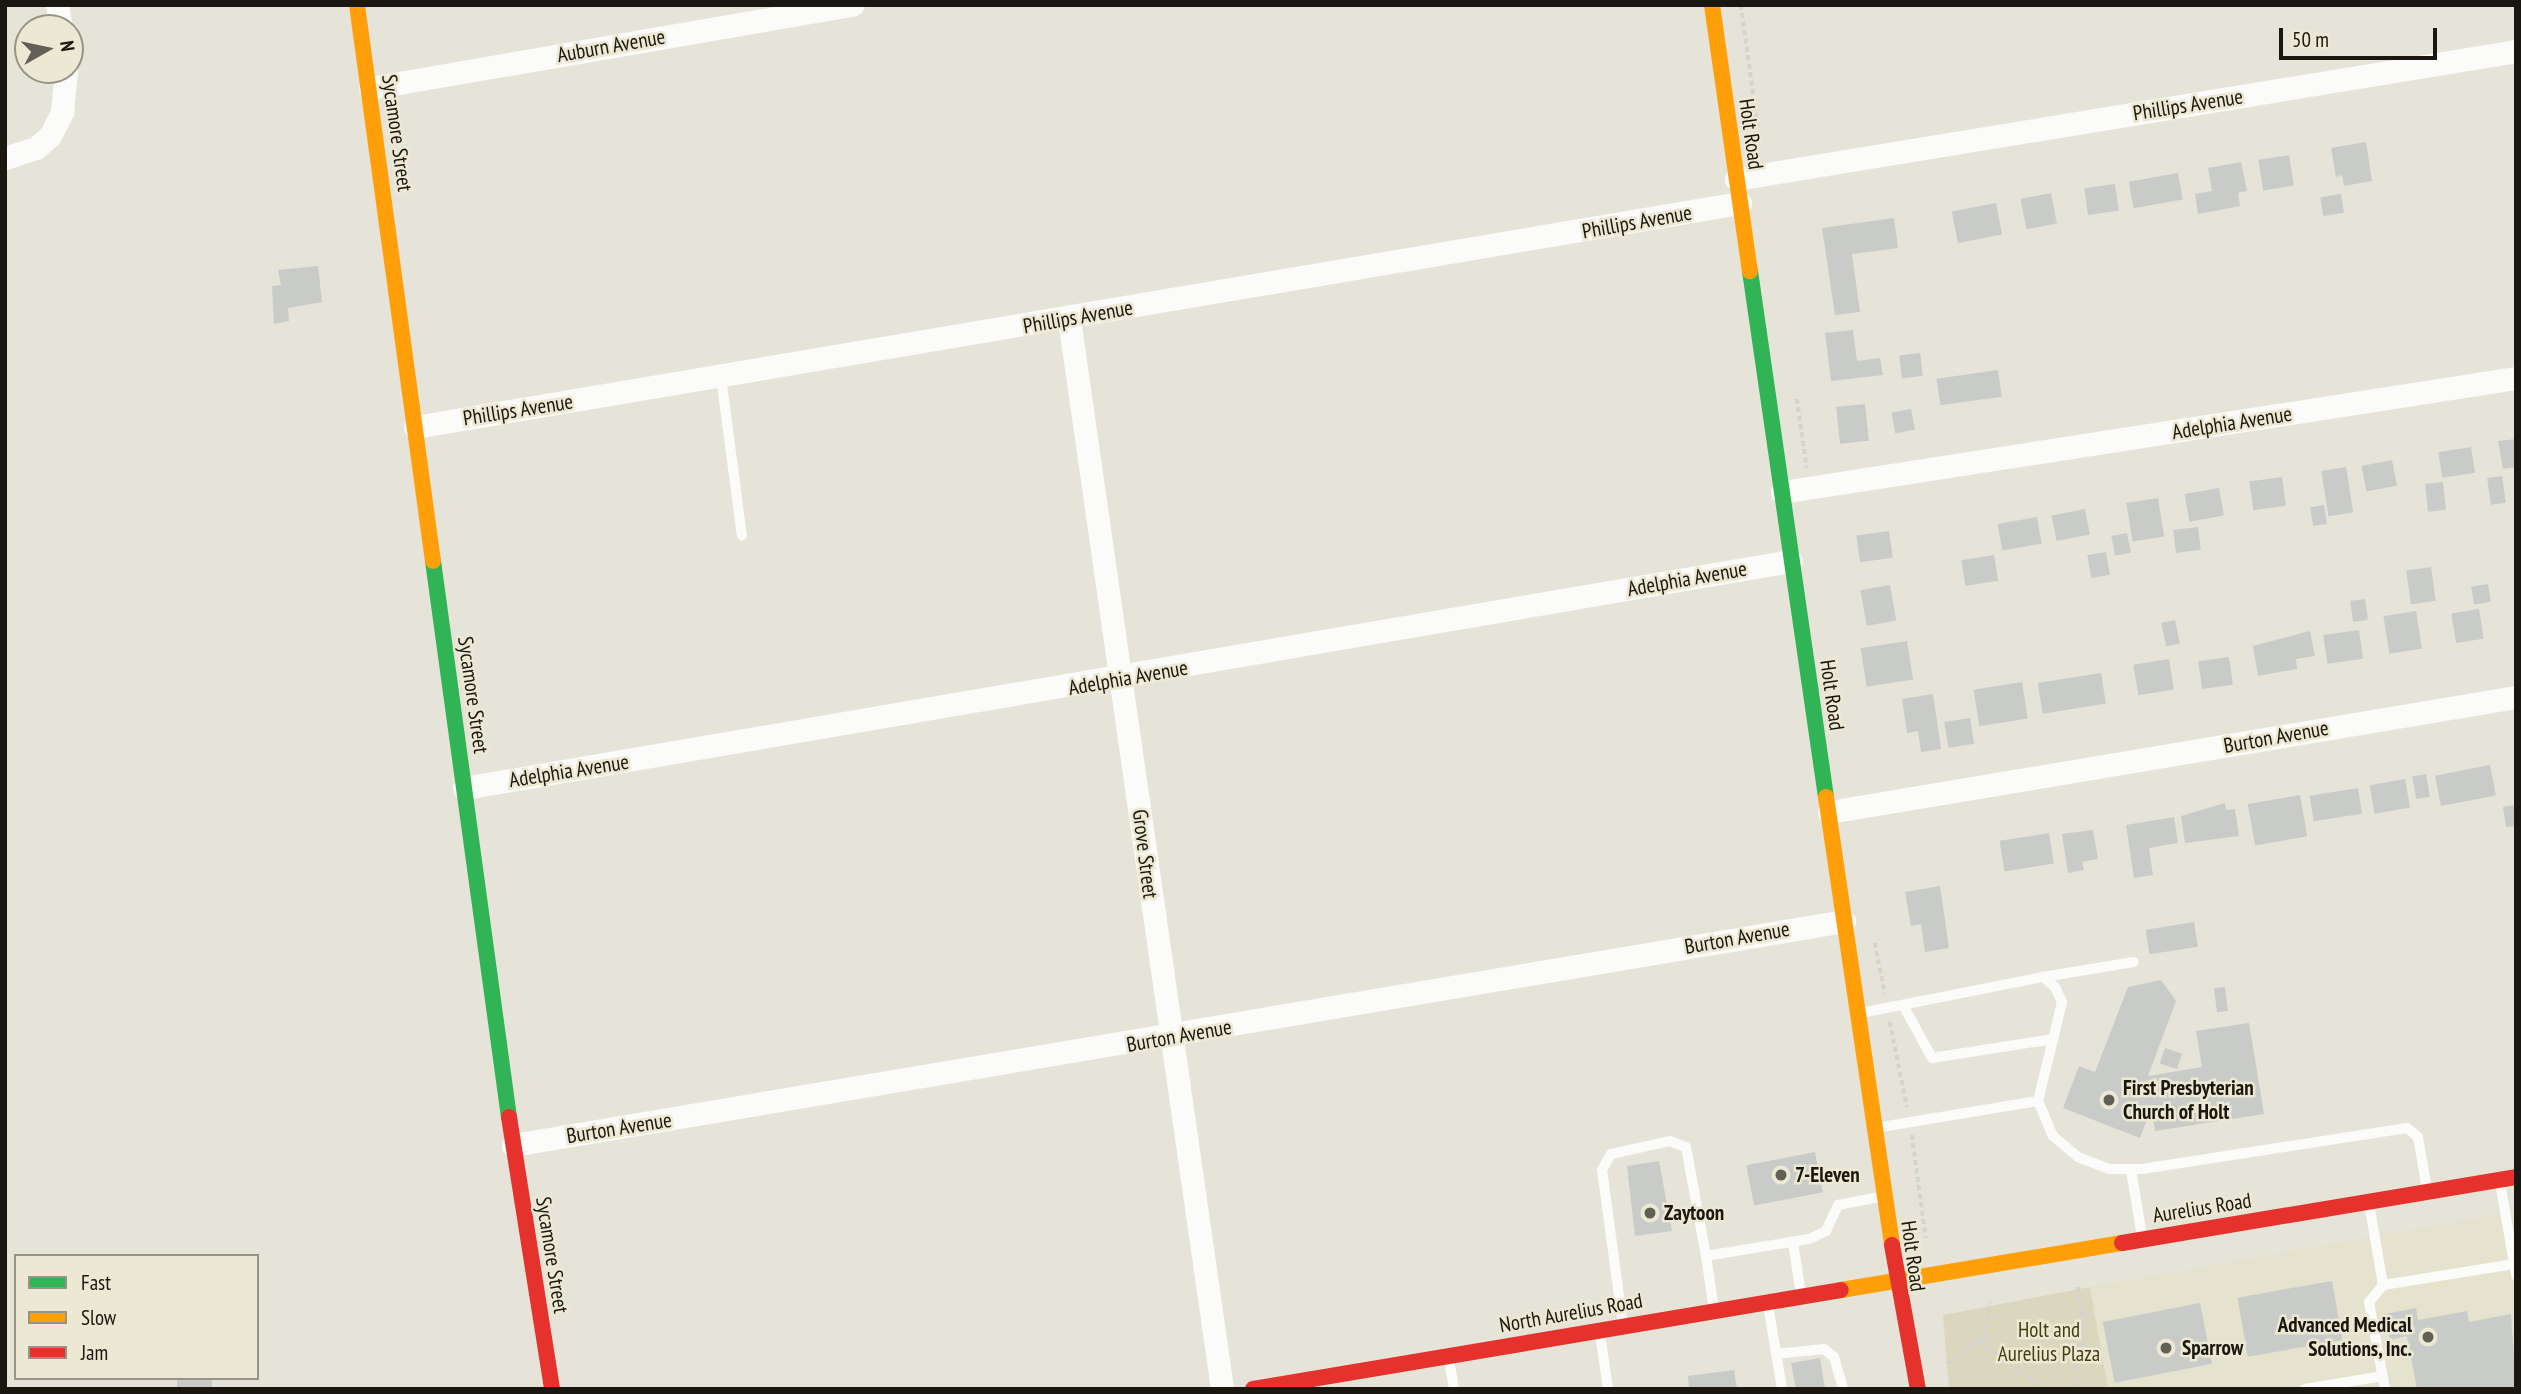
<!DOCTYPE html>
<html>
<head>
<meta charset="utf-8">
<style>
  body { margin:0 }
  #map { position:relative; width:2521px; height:1394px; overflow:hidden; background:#e6e4d9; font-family:"PT Sans Narrow",sans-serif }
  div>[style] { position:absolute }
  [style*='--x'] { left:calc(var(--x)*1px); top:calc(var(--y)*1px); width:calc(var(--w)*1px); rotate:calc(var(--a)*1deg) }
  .built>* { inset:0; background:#e5e2cd }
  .green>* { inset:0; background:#dbd6be }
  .building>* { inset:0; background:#c8cbc8; transform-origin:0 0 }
  .path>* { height:3.5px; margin-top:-1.75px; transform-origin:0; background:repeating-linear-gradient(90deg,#d3d3d0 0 5px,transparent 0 8.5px) }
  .lane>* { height:10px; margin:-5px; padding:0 5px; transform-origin:5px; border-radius:5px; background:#fbfbf9 }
  .street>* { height:23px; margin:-11.5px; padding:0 11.5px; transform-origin:11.5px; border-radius:11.5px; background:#fbfbf9 }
  .fast>* { height:16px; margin:-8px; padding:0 8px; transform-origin:8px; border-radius:8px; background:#30b455 }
  .slow>* { height:16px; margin:-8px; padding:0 8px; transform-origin:8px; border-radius:8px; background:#ff9f0a }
  .jam>* { height:16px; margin:-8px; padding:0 8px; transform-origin:8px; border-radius:8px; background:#e5322d }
  .dots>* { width:19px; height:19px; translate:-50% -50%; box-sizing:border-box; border:4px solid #ece8d3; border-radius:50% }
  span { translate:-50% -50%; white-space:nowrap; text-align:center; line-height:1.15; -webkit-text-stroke:5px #ece8d3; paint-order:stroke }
  .street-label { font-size:21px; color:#191710 }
  .poi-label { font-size:21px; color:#191710; font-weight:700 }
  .left { translate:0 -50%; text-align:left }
  .right { translate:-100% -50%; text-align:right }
  .park-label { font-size:21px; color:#453d0f }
  .frame { position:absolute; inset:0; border:7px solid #191710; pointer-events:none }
  .legend { position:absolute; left:14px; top:1254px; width:245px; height:126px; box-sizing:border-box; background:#ece8d3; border:2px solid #989485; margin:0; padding:9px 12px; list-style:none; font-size:21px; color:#191710 }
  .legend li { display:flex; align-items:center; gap:14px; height:35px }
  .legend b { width:35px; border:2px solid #989485 }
  .north { position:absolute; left:14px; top:14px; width:70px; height:70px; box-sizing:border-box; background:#ece8d3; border:2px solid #989485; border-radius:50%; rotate:81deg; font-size:19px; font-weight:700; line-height:28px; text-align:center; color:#191710 }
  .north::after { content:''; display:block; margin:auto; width:24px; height:32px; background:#615f56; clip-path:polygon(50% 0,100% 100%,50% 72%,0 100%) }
  .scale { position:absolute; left:2279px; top:28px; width:158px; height:32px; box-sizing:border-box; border:4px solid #191710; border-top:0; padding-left:9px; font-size:21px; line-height:24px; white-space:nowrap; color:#191710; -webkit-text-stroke:5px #ece8d3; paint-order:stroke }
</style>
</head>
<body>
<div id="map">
  <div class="built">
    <i style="clip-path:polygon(2516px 1211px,2516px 1389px,2108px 1389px,2090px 1287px)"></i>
  </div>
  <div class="green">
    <i style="clip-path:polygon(2090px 1287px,2108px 1389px,1949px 1389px,1943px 1315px)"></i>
  </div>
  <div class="building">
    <i style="clip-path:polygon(2366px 142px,2372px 181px,2344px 186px,2342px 175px,2336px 177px,2331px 148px)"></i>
    <i style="left:2289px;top:155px;width:31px;height:31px;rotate:81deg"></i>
    <i style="clip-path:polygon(2241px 162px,2247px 191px,2238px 193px,2240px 206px,2198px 214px,2195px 194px,2212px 191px,2208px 168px)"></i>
    <i style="left:2178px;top:173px;width:27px;height:50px;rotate:80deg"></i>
    <i style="left:2115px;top:184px;width:27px;height:31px;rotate:82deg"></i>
    <i style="left:2051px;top:193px;width:31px;height:31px;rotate:79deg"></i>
    <i style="left:2341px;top:194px;width:19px;height:21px;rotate:81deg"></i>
    <i style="left:1996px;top:203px;width:32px;height:45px;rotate:79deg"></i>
    <i style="clip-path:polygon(1894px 218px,1898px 248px,1852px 254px,1860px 312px,1835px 315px,1822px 228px)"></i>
    <i style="clip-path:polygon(318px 266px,322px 302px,288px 308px,289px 321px,274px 324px,272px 286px,281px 285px,278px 270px)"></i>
    <i style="clip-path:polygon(1853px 330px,1857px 361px,1880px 358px,1883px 375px,1831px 381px,1825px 333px)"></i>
    <i style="left:1920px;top:353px;width:23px;height:21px;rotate:83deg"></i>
    <i style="left:1998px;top:370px;width:27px;height:62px;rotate:82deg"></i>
    <i style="left:1865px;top:404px;width:37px;height:29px;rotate:84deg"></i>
    <i style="left:1911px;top:409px;width:21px;height:20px;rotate:79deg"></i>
    <i style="clip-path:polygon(2516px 439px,2516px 467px,2503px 469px,2498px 441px)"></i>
    <i style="left:2471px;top:447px;width:26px;height:33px;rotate:81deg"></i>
    <i style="left:2392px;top:460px;width:26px;height:31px;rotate:79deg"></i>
    <i style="left:2346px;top:467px;width:46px;height:25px;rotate:81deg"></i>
    <i style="left:2502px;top:476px;width:27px;height:15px;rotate:82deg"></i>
    <i style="left:2282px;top:477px;width:29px;height:33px;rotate:82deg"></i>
    <i style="left:2443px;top:482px;width:28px;height:18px;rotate:84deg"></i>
    <i style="left:2219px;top:488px;width:28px;height:35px;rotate:80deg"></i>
    <i style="left:2158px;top:498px;width:39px;height:32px;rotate:81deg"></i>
    <i style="left:2324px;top:505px;width:19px;height:14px;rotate:81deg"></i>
    <i style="left:2085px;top:509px;width:26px;height:34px;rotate:79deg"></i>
    <i style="left:2037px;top:517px;width:27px;height:40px;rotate:80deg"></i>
    <i style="left:2198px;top:527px;width:23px;height:25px;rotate:83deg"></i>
    <i style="left:1889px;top:531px;width:27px;height:33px;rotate:82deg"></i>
    <i style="left:2127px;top:533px;width:20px;height:16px;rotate:79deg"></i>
    <i style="left:2106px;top:552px;width:23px;height:19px;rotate:80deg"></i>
    <i style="left:1994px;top:555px;width:26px;height:33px;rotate:81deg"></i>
    <i style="left:2431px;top:567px;width:34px;height:25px;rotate:82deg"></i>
    <i style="left:2488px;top:584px;width:18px;height:17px;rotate:81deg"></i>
    <i style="left:1890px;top:585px;width:36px;height:30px;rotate:80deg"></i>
    <i style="left:2365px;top:599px;width:21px;height:15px;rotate:82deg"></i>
    <i style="left:2479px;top:609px;width:30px;height:28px;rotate:81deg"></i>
    <i style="left:2416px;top:611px;width:38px;height:33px;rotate:81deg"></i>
    <i style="left:2175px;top:620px;width:24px;height:14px;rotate:78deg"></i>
    <i style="left:2359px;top:630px;width:29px;height:36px;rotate:82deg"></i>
    <i style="clip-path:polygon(2310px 631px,2315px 656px,2296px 659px,2297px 669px,2258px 676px,2253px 646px)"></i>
    <i style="left:1907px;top:641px;width:39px;height:47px;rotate:81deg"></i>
    <i style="left:2229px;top:657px;width:28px;height:31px;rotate:82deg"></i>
    <i style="left:2169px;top:659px;width:31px;height:36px;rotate:81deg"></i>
    <i style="left:2101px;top:673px;width:31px;height:64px;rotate:81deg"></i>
    <i style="left:2022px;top:682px;width:37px;height:49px;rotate:81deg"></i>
    <i style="clip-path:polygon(1933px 694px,1941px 749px,1921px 752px,1918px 731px,1907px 733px,1902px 699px)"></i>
    <i style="left:1970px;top:718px;width:26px;height:26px;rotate:81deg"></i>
    <i style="left:2490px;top:765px;width:31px;height:56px;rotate:79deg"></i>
    <i style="left:2426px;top:774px;width:23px;height:14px;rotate:80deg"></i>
    <i style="left:2405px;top:779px;width:29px;height:36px;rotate:80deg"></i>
    <i style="left:2358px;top:788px;width:26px;height:49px;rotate:81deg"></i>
    <i style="left:2300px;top:795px;width:42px;height:53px;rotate:80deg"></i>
    <i style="clip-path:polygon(2225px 803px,2226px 810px,2235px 809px,2239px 836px,2185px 843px,2181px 816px)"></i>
    <i style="clip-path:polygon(2516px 805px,2516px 826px,2506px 827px,2503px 807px)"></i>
    <i style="clip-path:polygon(2174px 817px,2178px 843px,2149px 848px,2153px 875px,2134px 878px,2126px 825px)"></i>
    <i style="clip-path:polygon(2093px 830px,2098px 859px,2082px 862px,2084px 870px,2068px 873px,2062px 834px)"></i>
    <i style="left:2049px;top:833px;width:31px;height:50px;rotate:81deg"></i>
    <i style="clip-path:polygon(1940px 886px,1949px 948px,1925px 952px,1921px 924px,1911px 926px,1905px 892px)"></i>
    <i style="left:2194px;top:922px;width:25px;height:49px;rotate:81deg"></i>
    <i style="clip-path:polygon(2161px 980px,2176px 1001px,2148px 1076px,2202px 1067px,2196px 1031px,2249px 1023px,2264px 1114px,2155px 1131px,2151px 1109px,2140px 1138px,2063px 1108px,2079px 1066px,2095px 1072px,2128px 987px)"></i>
    <i style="left:2225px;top:987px;width:24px;height:11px;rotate:83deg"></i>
    <i style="left:2165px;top:1048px;width:18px;height:16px;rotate:19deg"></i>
    <i style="left:1815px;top:1152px;width:41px;height:70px;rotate:79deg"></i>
    <i style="clip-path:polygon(1659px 1161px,1672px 1231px,1635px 1236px,1627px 1166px)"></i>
    <i style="left:2332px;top:1281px;width:60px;height:96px;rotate:80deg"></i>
    <i style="left:2200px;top:1303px;width:62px;height:99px;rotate:79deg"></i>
    <i style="clip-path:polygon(2416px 1308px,2418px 1320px,2467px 1311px,2469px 1322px,2511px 1314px,2516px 1389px,2417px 1389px,2407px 1336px,2390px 1340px,2385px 1314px)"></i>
    <i style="clip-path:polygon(1820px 1358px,1825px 1389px,1796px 1389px,1791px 1363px)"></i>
    <i style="clip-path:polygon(1734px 1370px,1737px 1389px,1689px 1389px,1688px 1376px)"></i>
    <i style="left:177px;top:1378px;width:35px;height:11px"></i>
  </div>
  <div class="path">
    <i style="--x:1741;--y:5;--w:138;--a:82.1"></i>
    <i style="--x:1797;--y:399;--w:70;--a:81.8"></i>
    <i style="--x:1875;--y:943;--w:52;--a:78.9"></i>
    <i style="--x:1890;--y:1022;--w:87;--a:78.7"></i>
    <i style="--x:1912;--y:1135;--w:104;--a:82.3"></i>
    <i style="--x:1980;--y:1342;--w:80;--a:35.9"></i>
    <i style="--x:1946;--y:1364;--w:47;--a:-34.7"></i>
    <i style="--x:1985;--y:1337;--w:35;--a:-82"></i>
    <i style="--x:2073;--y:1389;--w:64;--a:-80.1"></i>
    <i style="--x:2084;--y:1326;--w:40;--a:-100"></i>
  </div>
  <div class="lane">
    <i style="--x:721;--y:377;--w:160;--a:82.5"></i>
    <i style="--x:2043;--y:977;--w:92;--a:-9.4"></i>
    <i style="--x:1903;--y:1005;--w:60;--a:61.3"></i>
    <i style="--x:1932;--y:1058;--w:123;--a:-8.9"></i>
    <i style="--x:1861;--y:1013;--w:186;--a:-11.2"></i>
    <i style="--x:2043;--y:977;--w:16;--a:40"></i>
    <i style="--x:2055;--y:987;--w:17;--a:65"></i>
    <i style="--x:2062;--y:1002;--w:102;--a:103.6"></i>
    <i style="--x:2038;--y:1101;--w:38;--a:67"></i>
    <i style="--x:2053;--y:1136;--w:33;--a:40"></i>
    <i style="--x:2078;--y:1157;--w:33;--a:21"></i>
    <i style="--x:2109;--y:1169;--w:33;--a:0"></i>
    <i style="--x:2142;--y:1169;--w:268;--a:-8.8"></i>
    <i style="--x:2407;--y:1128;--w:14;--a:39"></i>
    <i style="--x:2418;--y:1137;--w:53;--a:80.2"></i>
    <i style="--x:1875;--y:1128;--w:165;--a:-9.4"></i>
    <i style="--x:2131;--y:1170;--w:67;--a:80.5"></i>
    <i style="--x:2500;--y:1182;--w:95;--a:80.3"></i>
    <i style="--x:2369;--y:1203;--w:83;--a:80.3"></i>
    <i style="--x:2383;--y:1285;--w:22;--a:129"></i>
    <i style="--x:2369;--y:1302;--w:88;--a:79.6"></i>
    <i style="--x:1793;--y:1242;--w:54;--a:81.4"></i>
    <i style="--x:2383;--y:1285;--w:133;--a:-9.1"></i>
    <i style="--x:1768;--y:1305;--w:85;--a:80.5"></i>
    <i style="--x:1714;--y:1310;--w:55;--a:-98.4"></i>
    <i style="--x:1706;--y:1256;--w:104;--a:-9.4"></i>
    <i style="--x:1809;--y:1239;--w:19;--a:-25"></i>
    <i style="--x:1826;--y:1231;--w:29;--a:-65"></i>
    <i style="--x:1838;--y:1205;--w:43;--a:-10.8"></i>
    <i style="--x:1623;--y:1325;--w:156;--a:-97.7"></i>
    <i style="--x:1602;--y:1170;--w:18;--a:-61"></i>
    <i style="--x:1611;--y:1154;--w:60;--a:-12.4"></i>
    <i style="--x:1670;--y:1141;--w:17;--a:21"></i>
    <i style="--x:1686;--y:1147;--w:111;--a:79.6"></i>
    <i style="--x:1600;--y:1333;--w:57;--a:81.9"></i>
    <i style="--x:1776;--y:1354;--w:48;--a:-5.9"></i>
    <i style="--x:1824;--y:1349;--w:13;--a:39"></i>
    <i style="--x:1834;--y:1357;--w:33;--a:74"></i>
    <i style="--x:1449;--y:1360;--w:29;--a:80"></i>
    <i style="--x:2305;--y:1389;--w:79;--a:-9.5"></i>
  </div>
  <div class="street">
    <i style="--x:57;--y:5;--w:23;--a:80"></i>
    <i style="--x:370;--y:88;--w:490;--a:-9.8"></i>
    <i style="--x:5;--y:158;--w:33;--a:-18"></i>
    <i style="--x:36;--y:148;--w:18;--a:-41"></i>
    <i style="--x:50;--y:136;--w:27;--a:-63"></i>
    <i style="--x:62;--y:112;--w:42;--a:-84.6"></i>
    <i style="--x:1736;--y:179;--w:790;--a:-9.32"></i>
    <i style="--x:1069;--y:319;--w:1081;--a:81.86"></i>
    <i style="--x:415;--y:427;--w:1344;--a:-9.6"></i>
    <i style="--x:1782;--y:492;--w:743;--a:-8.83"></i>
    <i style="--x:464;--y:788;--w:1346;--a:-9.71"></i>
    <i style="--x:1829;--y:812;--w:697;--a:-9.5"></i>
    <i style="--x:513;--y:1145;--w:1350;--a:-9.55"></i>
  </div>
  <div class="fast">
    <i style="--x:1750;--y:271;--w:531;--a:81.78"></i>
    <i style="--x:433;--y:561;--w:561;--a:82.22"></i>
  </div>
  <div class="slow">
    <i style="--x:357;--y:5;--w:561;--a:82.22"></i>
    <i style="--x:1712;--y:5;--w:269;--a:81.9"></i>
    <i style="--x:1826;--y:797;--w:453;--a:81.6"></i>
    <i style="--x:1841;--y:1290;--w:285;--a:-9.5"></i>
  </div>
  <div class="jam">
    <i style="--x:509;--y:1117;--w:275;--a:81"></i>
    <i style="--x:2122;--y:1243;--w:399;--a:-9.5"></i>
    <i style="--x:1892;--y:1245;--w:146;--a:79.8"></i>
    <i style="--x:1253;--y:1389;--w:596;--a:-9.56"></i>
  </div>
  <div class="dots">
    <i style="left:2109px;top:1100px;background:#615f56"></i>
    <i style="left:1781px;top:1175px;background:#615f56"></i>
    <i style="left:1650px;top:1213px;background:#615f56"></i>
    <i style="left:2428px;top:1337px;background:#615f56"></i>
    <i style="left:2166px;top:1348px;background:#615f56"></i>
  </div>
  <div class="street-label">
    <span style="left:611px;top:46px;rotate:-10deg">Auburn Avenue</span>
    <span style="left:2188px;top:105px;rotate:-9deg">Phillips Avenue</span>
    <span style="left:397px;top:133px;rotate:82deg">Sycamore Street</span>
    <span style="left:1751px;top:134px;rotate:82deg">Holt Road</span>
    <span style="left:1637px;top:222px;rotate:-10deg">Phillips Avenue</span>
    <span style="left:1078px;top:317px;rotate:-10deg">Phillips Avenue</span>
    <span style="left:518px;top:410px;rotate:-9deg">Phillips Avenue</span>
    <span style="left:2232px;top:423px;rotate:-9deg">Adelphia Avenue</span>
    <span style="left:1687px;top:579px;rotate:-10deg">Adelphia Avenue</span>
    <span style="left:1128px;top:678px;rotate:-10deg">Adelphia Avenue</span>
    <span style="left:473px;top:695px;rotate:82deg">Sycamore Street</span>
    <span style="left:1832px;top:695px;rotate:82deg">Holt Road</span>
    <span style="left:2276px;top:737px;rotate:-10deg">Burton Avenue</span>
    <span style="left:569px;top:771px;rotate:-9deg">Adelphia Avenue</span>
    <span style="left:1145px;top:854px;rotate:83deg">Grove Street</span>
    <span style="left:1737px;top:938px;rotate:-10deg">Burton Avenue</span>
    <span style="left:1179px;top:1036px;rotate:-10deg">Burton Avenue</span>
    <span style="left:619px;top:1128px;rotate:-9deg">Burton Avenue</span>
    <span style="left:2202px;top:1208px;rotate:-9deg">Aurelius Road</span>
    <span style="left:552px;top:1255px;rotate:81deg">Sycamore Street</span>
    <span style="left:1913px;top:1256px;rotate:82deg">Holt Road</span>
    <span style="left:1571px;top:1313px;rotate:-10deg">North Aurelius Road</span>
  </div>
  <div class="poi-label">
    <span class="left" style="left:2123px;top:1100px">First Presbyterian<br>Church of Holt</span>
    <span class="left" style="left:1795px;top:1175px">7-Eleven</span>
    <span class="left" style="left:1664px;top:1213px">Zaytoon</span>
    <span class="right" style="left:2412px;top:1337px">Advanced Medical<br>Solutions, Inc.</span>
    <span class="left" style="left:2182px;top:1348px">Sparrow</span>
  </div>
  <div class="park-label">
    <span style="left:2049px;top:1342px">Holt and<br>Aurelius Plaza</span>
  </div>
  <div class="frame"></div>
  <ul class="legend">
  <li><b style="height:9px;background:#30b455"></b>Fast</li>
  <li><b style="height:9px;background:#ff9f0a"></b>Slow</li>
  <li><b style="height:9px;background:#e5322d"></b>Jam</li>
  </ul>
  <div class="north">N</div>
  <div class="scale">50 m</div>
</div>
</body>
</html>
